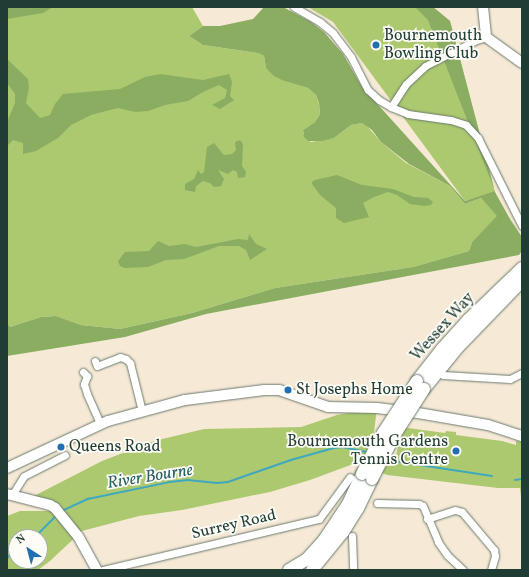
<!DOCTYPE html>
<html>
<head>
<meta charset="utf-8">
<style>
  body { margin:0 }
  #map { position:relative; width:529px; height:577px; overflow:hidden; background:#f6ead6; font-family:Vollkorn,serif }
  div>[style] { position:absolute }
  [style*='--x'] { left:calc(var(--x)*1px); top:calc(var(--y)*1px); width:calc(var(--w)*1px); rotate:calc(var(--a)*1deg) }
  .green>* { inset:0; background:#adc970 }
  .forest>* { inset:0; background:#8aad62 }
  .stream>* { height:1.5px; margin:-0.75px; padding:0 0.75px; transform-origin:0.75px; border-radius:0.75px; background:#3fa8bf }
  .roads { filter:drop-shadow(0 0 1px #6a7a6d) drop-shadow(0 0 1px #6a7a6d) }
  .street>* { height:7px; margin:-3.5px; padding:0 3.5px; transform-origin:3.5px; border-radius:3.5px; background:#fff }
  .secondary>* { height:10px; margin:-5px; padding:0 5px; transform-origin:5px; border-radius:5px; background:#fff }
  .highway>* { height:12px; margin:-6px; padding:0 6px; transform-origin:6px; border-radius:6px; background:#fff }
  .bridges { filter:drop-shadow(0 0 1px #6a7a6d) drop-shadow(0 0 1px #6a7a6d) }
  .highway-bridge>* { height:12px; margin:-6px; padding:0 6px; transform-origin:6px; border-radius:6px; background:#fff }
  .dots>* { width:11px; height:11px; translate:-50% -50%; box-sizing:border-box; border:2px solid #fdfcf7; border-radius:50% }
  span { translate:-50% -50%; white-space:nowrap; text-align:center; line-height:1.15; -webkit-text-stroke:3.5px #fdfcf7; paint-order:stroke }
  .poi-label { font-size:16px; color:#1f3d34 }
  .left { translate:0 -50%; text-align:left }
  .right { translate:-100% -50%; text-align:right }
  .street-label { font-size:16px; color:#1f3d34 }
  .water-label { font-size:17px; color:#2a6265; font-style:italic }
  .frame { position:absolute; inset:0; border:8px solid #1f3d34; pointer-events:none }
  .north { position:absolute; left:8px; top:529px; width:40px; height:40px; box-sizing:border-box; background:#fdfcf7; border:1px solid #a4b0a9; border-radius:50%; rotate:324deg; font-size:11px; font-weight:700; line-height:16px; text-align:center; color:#1f3d34 }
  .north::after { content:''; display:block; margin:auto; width:14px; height:18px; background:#1f6fb2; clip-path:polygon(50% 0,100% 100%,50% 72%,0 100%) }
</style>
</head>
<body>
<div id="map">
  <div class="green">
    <i style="clip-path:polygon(7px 7px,192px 7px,203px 26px,189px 36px,203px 45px,258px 53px,264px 56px,266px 68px,284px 81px,308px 88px,316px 95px,319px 104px,320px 114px,315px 122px,303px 130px,303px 133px,306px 139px,311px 142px,334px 138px,351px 125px,362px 123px,367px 126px,381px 142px,406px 163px,450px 186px,465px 204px,481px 198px,498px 216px,472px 242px,469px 251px,413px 267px,275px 288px,192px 313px,120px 329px,81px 325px,56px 316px,41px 317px,10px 327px,7px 323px)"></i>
    <i style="clip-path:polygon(308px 7px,433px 7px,450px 21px,495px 192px,465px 201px,333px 22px)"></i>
    <i style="clip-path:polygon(evenodd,377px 408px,373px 440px,364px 460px,310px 480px,270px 492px,182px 510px,139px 516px,82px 531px,50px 561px,38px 570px,7px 570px,7px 516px,20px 511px,49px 511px,55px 508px,32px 497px,102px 461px,154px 441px,204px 429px,301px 427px,337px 415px,377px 408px,16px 537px,40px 537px,40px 561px,16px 561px,16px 537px)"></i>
    <i style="clip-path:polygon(401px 427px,445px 433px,446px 431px,456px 432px,456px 435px,502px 441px,516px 445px,516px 441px,522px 442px,522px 505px,520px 488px,498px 488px,387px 475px,380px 472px,389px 455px,396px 457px)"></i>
  </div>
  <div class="forest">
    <i style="clip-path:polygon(7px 7px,53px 7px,43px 13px,7px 19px)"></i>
    <i style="clip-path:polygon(264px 7px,283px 7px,311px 22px,324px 32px,343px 54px,362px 87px,465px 201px,495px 191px,428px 20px,415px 7px,433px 7px,450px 21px,495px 192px,510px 219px,522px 237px,522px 251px,519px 255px,206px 314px,125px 337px,7px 356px,7px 323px,10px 327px,41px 317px,56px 316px,81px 325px,120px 329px,192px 313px,275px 288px,413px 267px,469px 251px,472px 242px,497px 216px,481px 198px,465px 204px,450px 186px,409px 164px,381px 142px,372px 130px,362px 123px,351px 125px,334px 138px,322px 141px,308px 141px,304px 137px,303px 130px,315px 122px,320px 114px,319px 103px,316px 95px,308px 88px,284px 81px,274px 76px,266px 68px,264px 56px,258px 53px,203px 45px,189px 36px,203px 26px,220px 26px,253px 19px)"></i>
    <i style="clip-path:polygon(7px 59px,28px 79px,29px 88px,26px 103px,40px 118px,50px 115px,55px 104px,63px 94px,120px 89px,145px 77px,160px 74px,203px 80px,229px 74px,232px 82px,230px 96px,234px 100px,220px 109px,212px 105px,225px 98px,227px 90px,219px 85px,203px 92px,188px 101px,165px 105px,148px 111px,135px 112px,118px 108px,91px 115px,71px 125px,58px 138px,36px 151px,23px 154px,23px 143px,13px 140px,7px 146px,7px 122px,15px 103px,15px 94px,7px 83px)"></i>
    <i style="clip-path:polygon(240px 140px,243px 144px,242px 166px,246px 172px,245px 177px,238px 178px,237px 172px,233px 170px,228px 174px,218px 170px,224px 179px,221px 186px,214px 187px,210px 183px,203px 181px,196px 186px,195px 192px,185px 190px,185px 184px,194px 179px,198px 170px,201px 174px,204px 172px,207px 147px,214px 143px,224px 155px,232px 154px,236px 150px,235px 142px)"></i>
    <i style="clip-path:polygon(337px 175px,362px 185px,393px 189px,414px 197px,428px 198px,433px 202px,431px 205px,424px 206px,410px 204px,397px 195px,388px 192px,374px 197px,363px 203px,369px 217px,344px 223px,336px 218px,336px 208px,320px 195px,312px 184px,312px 182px,315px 180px)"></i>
    <i style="clip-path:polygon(249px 234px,256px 244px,267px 249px,250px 260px,246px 250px,239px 246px,219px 246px,184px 259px,166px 260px,148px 267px,125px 268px,120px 266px,118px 261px,125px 252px,149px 251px,158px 241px,169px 246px,185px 244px,196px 247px,238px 239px,248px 240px)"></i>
  </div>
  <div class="stream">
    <i style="--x:387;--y:460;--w:106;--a:8.7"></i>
    <i style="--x:515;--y:480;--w:7;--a:-8"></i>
    <i style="--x:62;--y:511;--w:29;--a:-25"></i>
    <i style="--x:88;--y:499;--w:84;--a:-11.7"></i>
    <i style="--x:170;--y:482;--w:18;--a:-6"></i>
    <i style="--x:188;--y:480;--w:29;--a:6"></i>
    <i style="--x:217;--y:483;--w:11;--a:-5"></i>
    <i style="--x:228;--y:482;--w:67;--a:-19.2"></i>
    <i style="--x:291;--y:460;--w:45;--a:-15.6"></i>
    <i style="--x:334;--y:448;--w:9;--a:-6"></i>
    <i style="--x:343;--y:447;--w:25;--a:12"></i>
    <i style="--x:32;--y:537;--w:9;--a:-32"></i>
    <i style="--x:40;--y:532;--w:23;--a:-45"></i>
    <i style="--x:7;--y:558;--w:12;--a:-42"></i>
  </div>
  <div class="roads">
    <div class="street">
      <i style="--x:294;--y:7;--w:30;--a:30"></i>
      <i style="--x:320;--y:22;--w:17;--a:40"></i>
      <i style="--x:333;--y:33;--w:30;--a:53"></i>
      <i style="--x:351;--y:57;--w:37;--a:63"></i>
      <i style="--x:368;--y:90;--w:15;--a:42"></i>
      <i style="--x:379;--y:100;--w:14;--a:30"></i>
      <i style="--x:391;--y:107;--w:18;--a:22"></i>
      <i style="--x:408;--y:114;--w:43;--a:7.9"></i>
      <i style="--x:451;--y:120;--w:16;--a:18"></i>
      <i style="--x:466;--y:125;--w:18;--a:47"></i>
      <i style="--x:478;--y:138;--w:98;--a:63.4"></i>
      <i style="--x:391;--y:107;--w:27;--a:-57"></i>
      <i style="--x:406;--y:84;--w:26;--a:-43"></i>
      <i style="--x:425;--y:66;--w:55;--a:-27"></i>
      <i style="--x:474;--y:41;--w:13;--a:-18"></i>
      <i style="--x:95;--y:361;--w:5;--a:68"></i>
      <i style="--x:97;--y:366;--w:25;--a:-21"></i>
      <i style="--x:120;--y:357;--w:6;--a:18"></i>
      <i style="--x:126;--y:359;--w:6;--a:45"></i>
      <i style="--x:130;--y:363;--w:49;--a:76"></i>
      <i style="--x:83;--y:372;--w:6;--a:45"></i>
      <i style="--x:87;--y:376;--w:9;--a:111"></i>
      <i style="--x:84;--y:384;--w:10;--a:73"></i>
      <i style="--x:87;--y:394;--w:32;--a:66"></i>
      <i style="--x:443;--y:375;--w:67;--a:3.4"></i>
      <i style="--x:510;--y:379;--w:13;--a:-27"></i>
      <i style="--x:12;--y:495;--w:22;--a:-58"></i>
      <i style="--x:24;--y:476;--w:46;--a:-27.1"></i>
      <i style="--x:377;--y:503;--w:42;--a:1.4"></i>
      <i style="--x:419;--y:504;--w:4;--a:27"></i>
      <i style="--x:423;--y:506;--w:39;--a:67"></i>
      <i style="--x:438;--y:542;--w:16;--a:55"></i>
      <i style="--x:447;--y:555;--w:22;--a:43"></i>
      <i style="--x:427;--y:519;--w:29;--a:-18"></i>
      <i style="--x:455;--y:510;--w:7;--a:16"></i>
      <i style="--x:462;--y:512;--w:50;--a:49.9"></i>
      <i style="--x:494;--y:550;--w:6;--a:81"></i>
      <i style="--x:495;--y:556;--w:15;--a:106"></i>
      <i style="--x:352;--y:536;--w:34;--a:88"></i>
      <i style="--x:103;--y:570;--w:222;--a:-13.3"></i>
      <i style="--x:319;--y:519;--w:52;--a:-53.6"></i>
    </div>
    <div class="secondary">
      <i style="--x:483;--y:7;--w:30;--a:84"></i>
      <i style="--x:486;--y:37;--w:44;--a:35.8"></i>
      <i style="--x:7;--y:468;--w:111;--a:-25"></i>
      <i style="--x:108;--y:421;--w:80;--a:-15.3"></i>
      <i style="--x:185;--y:400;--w:80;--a:-7.2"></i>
      <i style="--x:264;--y:390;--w:15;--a:0"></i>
      <i style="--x:279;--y:390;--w:52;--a:19.1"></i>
      <i style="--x:328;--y:407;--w:49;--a:1.2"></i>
      <i style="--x:377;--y:408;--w:41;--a:7"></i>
      <i style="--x:418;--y:413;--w:71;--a:9.7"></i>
      <i style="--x:488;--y:425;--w:36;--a:18"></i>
      <i style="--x:7;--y:494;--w:44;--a:14.3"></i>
      <i style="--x:50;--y:505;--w:6;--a:31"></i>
      <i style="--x:55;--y:508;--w:36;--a:51"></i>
      <i style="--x:78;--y:536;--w:39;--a:61"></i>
    </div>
    <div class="highway">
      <i style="--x:417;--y:381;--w:41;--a:-52"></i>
      <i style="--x:442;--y:349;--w:39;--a:-48"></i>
      <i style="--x:468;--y:320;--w:75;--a:-43.9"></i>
      <i style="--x:424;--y:389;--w:55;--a:-50.9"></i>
      <i style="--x:459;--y:346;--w:91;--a:-45.9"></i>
      <i style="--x:289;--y:570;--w:21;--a:-31"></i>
      <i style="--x:307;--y:559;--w:25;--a:-48"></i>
      <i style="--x:324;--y:540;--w:43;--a:-56.3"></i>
      <i style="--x:348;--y:504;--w:33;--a:-65"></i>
      <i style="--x:312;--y:570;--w:49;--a:-50.8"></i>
      <i style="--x:343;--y:532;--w:28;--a:-58"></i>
      <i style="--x:358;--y:508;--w:32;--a:-64"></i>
    </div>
  </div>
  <div class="bridges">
    <div class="highway-bridge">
      <i style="--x:362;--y:474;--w:46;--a:-62.9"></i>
      <i style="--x:383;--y:433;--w:62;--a:-56.8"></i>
      <i style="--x:372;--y:479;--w:54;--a:-62.5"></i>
      <i style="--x:397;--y:431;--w:50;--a:-57.3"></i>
    </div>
  </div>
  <div class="dots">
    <i style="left:376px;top:45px;background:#1f6fb2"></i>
    <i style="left:288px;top:390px;background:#1f6fb2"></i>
    <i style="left:61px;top:447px;background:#1f6fb2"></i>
    <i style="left:456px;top:451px;background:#1f6fb2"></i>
  </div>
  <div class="poi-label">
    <span class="left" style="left:384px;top:45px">Bournemouth<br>Bowling Club</span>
    <span class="left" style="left:296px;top:390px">St Josephs Home</span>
    <span class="right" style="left:448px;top:451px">Bournemouth Gardens<br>Tennis Centre</span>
    <span class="left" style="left:69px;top:447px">Queens Road</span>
  </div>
  <div class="street-label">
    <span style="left:443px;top:327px;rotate:-48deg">Wessex Way</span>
    <span style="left:234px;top:525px;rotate:-13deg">Surrey Road</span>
  </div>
  <div class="water-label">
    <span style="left:150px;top:477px;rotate:-9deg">River Bourne</span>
  </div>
  <div class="frame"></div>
  <div class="north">N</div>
</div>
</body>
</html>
